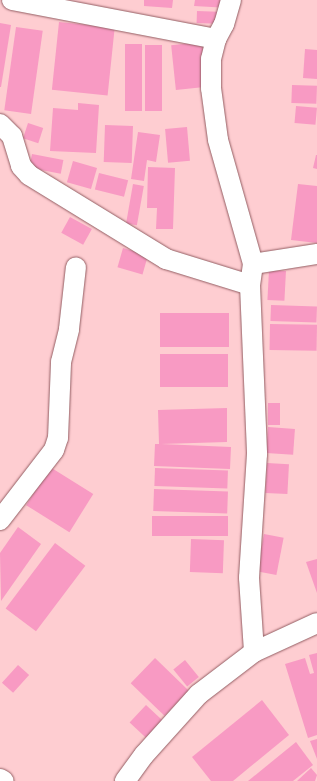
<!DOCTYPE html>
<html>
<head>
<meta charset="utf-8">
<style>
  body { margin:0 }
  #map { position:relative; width:317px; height:781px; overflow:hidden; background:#fecdd1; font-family:"Noto Sans",sans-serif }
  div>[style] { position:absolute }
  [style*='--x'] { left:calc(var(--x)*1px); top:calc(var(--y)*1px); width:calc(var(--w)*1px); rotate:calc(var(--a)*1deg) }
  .building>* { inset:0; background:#f89ac3; transform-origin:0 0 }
  .roads { filter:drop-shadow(0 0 1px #935e63) drop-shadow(0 0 1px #935e63) }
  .minor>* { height:20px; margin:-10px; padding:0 10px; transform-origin:10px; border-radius:10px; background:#fff }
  span { translate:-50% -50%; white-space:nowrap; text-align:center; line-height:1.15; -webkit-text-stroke:3px #fdfdfd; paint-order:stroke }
</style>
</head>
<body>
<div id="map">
  <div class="building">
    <i style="clip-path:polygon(144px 0,173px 0,172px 8px,144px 6px)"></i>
    <i style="clip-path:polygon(195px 0,229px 0,229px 8px,194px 6px)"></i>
    <i style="left:197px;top:11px;width:28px;height:12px;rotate:2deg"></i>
    <i style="left:59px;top:22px;width:56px;height:68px;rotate:6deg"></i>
    <i style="clip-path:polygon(0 23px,11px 25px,1px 87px,0 87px)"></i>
    <i style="left:16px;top:27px;width:27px;height:84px;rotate:8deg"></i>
    <i style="left:202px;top:42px;width:45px;height:31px;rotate:84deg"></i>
    <i style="left:125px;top:44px;width:17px;height:67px"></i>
    <i style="left:145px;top:45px;width:17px;height:66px"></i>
    <i style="clip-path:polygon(305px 49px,317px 50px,317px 79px,303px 78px)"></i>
    <i style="left:292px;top:85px;width:25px;height:18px;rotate:2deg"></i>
    <i style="clip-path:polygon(78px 103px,99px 105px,96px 153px,50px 151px,53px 108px,78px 110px)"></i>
    <i style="left:296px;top:106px;width:21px;height:17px;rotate:5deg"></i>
    <i style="left:28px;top:123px;width:16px;height:16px;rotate:18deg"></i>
    <i style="left:105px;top:125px;width:28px;height:37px;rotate:2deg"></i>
    <i style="left:187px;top:127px;width:34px;height:22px;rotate:85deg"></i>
    <i style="clip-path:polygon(138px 132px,160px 135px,156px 162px,147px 160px,144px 181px,131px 179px)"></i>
    <i style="left:32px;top:154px;width:32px;height:14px;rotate:11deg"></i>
    <i style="clip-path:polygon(316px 155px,317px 155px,317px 169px,313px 168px)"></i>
    <i style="left:73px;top:161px;width:25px;height:22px;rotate:16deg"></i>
    <i style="clip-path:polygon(148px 167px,175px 168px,173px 229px,156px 229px,157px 208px,147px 208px)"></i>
    <i style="left:99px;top:173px;width:30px;height:17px;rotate:14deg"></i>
    <i style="left:133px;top:184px;width:11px;height:40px;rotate:10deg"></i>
    <i style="clip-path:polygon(298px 184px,317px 186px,317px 243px,291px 240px)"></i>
    <i style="left:70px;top:217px;width:25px;height:18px;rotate:29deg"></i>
    <i style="left:123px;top:248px;width:26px;height:20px;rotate:16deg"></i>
    <i style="left:269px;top:270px;width:17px;height:30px;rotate:3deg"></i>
    <i style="left:271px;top:305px;width:46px;height:16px;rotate:2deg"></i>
    <i style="left:229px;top:313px;width:34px;height:69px;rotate:90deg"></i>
    <i style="left:270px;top:324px;width:47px;height:26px;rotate:1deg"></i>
    <i style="left:228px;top:354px;width:33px;height:68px;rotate:90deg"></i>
    <i style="left:268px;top:403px;width:12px;height:22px"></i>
    <i style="clip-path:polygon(227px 408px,227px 442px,161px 444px,231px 447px,230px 469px,154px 466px,155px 444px,159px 444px,158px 410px)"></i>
    <i style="left:268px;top:427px;width:27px;height:26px;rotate:4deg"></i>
    <i style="left:267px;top:463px;width:22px;height:30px;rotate:3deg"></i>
    <i style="left:50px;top:467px;width:51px;height:45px;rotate:32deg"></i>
    <i style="left:155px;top:468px;width:73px;height:18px;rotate:2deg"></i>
    <i style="left:154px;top:489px;width:74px;height:22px;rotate:2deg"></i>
    <i style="left:152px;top:516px;width:76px;height:20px"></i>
    <i style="clip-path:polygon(18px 527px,41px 544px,1px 601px,0 553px)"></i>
    <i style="left:264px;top:534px;width:20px;height:38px;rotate:11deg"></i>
    <i style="left:191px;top:539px;width:33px;height:33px;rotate:2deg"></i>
    <i style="left:55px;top:543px;width:38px;height:82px;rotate:37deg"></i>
    <i style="clip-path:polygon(317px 559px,317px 593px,306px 562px)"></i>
    <i style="clip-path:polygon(317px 653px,317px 735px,308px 738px,285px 664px,305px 658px,310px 674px,314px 673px,309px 655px)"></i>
    <i style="left:155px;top:658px;width:47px;height:35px;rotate:44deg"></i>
    <i style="left:185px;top:660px;width:22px;height:15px;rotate:51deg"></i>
    <i style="left:18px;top:665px;width:15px;height:24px;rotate:42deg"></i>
    <i style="clip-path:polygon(262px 700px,289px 735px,233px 781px,211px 781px,192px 757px)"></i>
    <i style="left:146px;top:705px;width:22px;height:24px;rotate:43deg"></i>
    <i style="clip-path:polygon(317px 739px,317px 759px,310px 741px)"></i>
    <i style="clip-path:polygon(296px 742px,313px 765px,293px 781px,248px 781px)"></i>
    <i style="clip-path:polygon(311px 768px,317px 775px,315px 781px,297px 781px)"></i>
  </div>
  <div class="roads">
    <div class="minor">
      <i style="--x:12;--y:0;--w:208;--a:10.8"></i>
      <i style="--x:231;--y:0;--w:25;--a:106"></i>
      <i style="--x:224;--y:24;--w:17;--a:118"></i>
      <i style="--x:216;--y:39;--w:21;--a:104"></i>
      <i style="--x:211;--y:59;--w:29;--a:90"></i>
      <i style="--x:211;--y:88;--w:52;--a:82.3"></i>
      <i style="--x:218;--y:140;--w:129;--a:74.2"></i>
      <i style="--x:253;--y:264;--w:21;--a:98"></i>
      <i style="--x:250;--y:285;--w:169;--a:87.6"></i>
      <i style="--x:257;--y:454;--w:124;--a:93.7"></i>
      <i style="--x:249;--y:578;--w:74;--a:86.1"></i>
      <i style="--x:0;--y:124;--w:17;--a:45"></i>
      <i style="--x:12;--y:136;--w:31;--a:73"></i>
      <i style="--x:21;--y:166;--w:12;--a:48"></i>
      <i style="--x:29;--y:175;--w:161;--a:31.5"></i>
      <i style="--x:166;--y:259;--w:88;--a:17.2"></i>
      <i style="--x:253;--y:264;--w:65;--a:-8.9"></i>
      <i style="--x:0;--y:520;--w:88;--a:-52.4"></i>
      <i style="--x:54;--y:450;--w:13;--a:-72"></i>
      <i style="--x:58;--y:438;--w:76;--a:-87.7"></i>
      <i style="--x:61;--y:362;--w:34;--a:-76"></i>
      <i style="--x:69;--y:329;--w:62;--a:-83.6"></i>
      <i style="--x:0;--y:779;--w:4;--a:27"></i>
      <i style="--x:125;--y:781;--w:32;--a:-54"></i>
      <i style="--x:144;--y:755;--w:82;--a:-48"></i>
      <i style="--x:199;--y:694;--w:69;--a:-37.4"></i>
      <i style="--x:254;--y:652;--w:69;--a:-24.7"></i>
    </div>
  </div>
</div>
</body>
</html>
